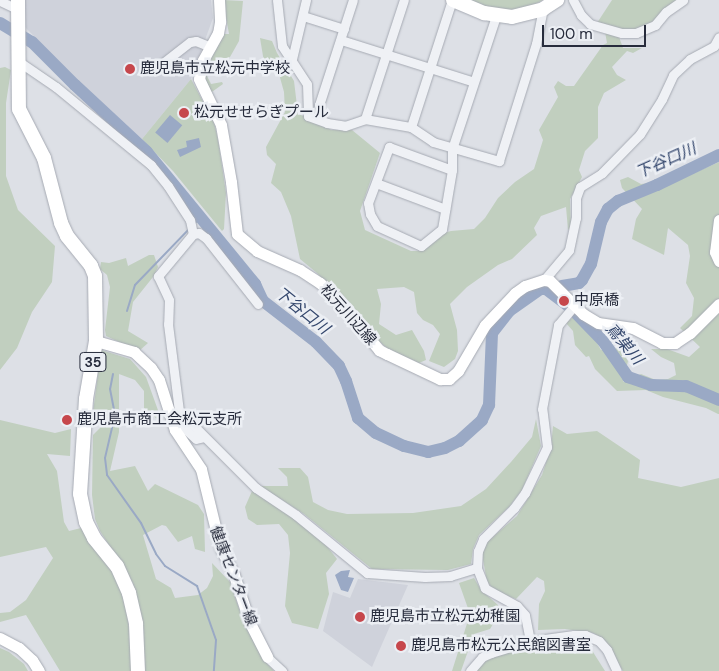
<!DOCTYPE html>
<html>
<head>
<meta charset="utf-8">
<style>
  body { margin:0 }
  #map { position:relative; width:719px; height:671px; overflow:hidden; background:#dde0e6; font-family:"DM Sans","Noto Sans JP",sans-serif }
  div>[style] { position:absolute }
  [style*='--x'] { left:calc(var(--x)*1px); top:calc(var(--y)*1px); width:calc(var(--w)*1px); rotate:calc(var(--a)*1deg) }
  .built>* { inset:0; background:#cfd2db }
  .green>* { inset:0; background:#c1cfbf }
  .water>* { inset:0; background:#9aa9c5; transform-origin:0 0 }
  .stream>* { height:2px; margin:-1px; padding:0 1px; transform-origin:1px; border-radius:1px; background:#9aa9c5 }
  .river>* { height:12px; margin:-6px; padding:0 6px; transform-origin:6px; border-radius:6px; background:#9aa9c5 }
  .roads { filter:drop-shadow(0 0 1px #a6aab3) drop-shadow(0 0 1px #a6aab3) }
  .street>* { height:9px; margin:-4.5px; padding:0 4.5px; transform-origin:4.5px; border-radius:4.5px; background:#eff1f5 }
  .secondary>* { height:11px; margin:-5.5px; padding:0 5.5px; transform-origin:5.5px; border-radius:5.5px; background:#fff }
  .primary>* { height:14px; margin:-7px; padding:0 7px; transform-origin:7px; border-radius:7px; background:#fff }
  .dots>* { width:14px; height:14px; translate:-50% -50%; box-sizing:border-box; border:2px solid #eceff4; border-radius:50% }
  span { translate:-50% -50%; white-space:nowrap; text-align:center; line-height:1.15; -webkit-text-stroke:5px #eceff4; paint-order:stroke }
  .shield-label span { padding:1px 4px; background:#eceff4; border:1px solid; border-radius:4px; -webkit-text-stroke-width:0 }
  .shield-label { font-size:14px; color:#272c3c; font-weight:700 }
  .poi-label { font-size:15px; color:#272c3c }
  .left { translate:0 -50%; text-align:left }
  .street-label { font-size:15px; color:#272c3c }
  .water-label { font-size:16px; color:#34476d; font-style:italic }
  .scale { position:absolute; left:542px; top:25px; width:104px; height:22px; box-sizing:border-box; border:2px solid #272c3c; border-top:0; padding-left:6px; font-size:15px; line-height:18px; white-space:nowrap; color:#272c3c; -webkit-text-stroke:4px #eceff4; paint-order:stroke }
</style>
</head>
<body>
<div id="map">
  <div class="built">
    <i style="clip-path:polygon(23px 0,211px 0,213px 18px,191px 79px,142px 139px,67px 70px,22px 24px)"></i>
    <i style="clip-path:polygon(358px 579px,408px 585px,372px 667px,323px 631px,333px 592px,350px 598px)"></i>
  </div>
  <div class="green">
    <i style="clip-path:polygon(223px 0,243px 1px,239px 41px,230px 57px,207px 67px,207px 76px,211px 84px,222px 82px,223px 84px,209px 94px,202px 77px,204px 66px,222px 34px,229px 34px)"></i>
    <i style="clip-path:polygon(463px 0,543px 0,530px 7px,505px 11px,484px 9px)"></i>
    <i style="clip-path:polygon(612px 0,677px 0,652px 23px,635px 30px,623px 30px,597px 23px)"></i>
    <i style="clip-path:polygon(605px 32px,618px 34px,623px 48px,642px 48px,633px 53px,627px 51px,612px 67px,617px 75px,626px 80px,604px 93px,598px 107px,598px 138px,585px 151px,579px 170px,582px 177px,570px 199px,571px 227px,568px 230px,566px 207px,541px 216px,534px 228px,537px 235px,512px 259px,498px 265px,467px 287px,450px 304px,457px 330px,458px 351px,455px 359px,444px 367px,429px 361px,440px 334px,433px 325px,423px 320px,417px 313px,414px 292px,404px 287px,377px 289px,381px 304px,379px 324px,396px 335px,412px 330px,424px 351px,426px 360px,419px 363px,388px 349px,374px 337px,317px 273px,300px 259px,291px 216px,281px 192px,271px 183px,276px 164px,267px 155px,266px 147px,285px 112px,284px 92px,279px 74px,264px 62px,260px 38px,272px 41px,277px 53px,294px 81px,298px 114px,323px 123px,331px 130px,352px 130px,380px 153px,360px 211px,365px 230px,411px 251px,419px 251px,433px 236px,451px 231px,474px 229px,485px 218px,498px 198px,515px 182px,534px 169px,543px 140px,539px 130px,558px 97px,554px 87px,558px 81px,566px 86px,574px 86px,603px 45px,607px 43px)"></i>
    <i style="clip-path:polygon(5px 67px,11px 70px,6px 103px,6px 176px,18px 210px,55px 246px,52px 282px,32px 312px,17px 348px,0 370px,0 68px)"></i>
    <i style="clip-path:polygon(191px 79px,214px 122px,218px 139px,226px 193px,224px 229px,222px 231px,173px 171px,142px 139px)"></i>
    <i style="clip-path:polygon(719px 162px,719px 414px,718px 414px,706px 408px,663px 397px,646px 390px,617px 391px,595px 369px,589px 356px,586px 357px,575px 345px,573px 331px,566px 323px,573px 317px,596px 341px,601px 350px,620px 348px,628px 361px,623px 382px,641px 374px,656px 380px,668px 379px,676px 375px,674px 363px,661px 357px,651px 349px,667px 349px,689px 357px,700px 347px,680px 328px,692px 316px,694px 298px,686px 283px,690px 256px,688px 245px,668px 228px,664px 255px,632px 239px,636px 219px,642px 209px,622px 188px,620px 180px,628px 177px,641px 184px,681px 179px)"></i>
    <i style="clip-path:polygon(149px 255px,154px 255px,158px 267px,153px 277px,133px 302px,128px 331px,148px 343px,139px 351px,106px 336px,105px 330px,110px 287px,107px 275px,100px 269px,101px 262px,109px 263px,126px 258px,128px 266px)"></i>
    <i style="clip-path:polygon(101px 350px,130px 359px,146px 377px,163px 424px,144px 408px,144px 391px,135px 380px,119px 374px,119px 432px,110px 471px,135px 466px,148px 491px,155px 484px,198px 505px,204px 514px,205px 552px,195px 549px,192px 536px,178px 542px,166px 526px,162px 525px,143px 535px,156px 579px,171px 588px,175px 598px,198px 595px,207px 588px,213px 576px,212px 563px,230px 582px,244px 623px,263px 659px,274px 671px,142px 671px,133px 583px,100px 531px,95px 519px,92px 495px,93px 435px,101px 427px,102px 415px,93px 412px)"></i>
    <i style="clip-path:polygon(536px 419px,541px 446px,522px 490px,509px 507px,479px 535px,473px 549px,471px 564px,448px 570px,372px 569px,304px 514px,260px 486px,288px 486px,287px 477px,278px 468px,300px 468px,308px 477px,313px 502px,328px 510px,347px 514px,413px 513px,461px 506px,486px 489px,511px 462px,532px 437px)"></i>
    <i style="clip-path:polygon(0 420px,55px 433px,71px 429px,70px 456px,47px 454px,57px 471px,64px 522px,69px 531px,81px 528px,119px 582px,127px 614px,135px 671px,60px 671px,26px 615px,0 622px,0 613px,10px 612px,26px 600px,53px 558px,46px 547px,0 557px)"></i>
    <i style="clip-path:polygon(553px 426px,567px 434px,597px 431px,640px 460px,638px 478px,681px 487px,719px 478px,719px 671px,623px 671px,604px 640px,593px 633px,565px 629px,538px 630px,539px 604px,545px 591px,544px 581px,537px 577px,516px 599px,495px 591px,487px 582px,482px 554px,487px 542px,517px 516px,542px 475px,551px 447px)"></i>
    <i style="clip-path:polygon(252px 491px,294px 518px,326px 545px,337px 559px,326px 573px,329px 594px,318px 629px,292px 623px,285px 606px,290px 553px,288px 535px,279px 524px,257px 525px,248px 519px,245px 507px)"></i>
    <i style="clip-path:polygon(474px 578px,481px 590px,498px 605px,498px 616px,490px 629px,474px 634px,461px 671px,452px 671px,470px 614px,459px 583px)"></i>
    <i style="clip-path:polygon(586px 641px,605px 671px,476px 671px,485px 659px,519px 648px)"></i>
    <i style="clip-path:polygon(0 648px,9px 652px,24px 664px,28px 671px,0 671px)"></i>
  </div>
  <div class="water">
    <i style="left:170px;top:115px;width:16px;height:23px;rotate:40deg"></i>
    <i style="clip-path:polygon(199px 138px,201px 147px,180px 157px,177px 150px,187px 147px,186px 141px)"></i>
    <i style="clip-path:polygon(350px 570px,348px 577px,354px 578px,348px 592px,341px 590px,335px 575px,341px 571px)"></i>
  </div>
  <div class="stream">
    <i style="--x:194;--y:224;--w:10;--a:-45"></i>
    <i style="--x:127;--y:311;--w:27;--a:-73"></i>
    <i style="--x:135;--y:285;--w:78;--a:-46"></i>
    <i style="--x:113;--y:374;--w:15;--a:101"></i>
    <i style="--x:110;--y:389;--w:26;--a:79"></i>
    <i style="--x:115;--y:415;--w:44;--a:103.1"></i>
    <i style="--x:105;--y:458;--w:17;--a:83"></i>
    <i style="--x:107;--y:475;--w:59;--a:54.7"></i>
    <i style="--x:141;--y:523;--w:34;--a:64"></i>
    <i style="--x:156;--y:554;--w:15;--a:53"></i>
    <i style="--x:165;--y:566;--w:38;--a:32"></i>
    <i style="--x:197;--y:586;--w:57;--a:70.6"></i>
    <i style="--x:216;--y:640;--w:31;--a:94"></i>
  </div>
  <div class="river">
    <i style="--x:0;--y:23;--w:37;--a:31"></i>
    <i style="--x:32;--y:42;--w:61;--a:45"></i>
    <i style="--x:75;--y:85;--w:98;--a:42.9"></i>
    <i style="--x:147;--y:152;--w:171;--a:50.7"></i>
    <i style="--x:255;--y:284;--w:19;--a:65"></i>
    <i style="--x:263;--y:301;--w:67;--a:37.7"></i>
    <i style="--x:316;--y:342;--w:33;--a:46"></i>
    <i style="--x:339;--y:366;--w:17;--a:65"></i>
    <i style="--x:346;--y:381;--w:39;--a:72"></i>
    <i style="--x:358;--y:418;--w:23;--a:40"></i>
    <i style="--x:376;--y:433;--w:31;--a:25"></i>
    <i style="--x:404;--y:446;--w:25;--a:14"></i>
    <i style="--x:428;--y:452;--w:17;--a:-13"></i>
    <i style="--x:445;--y:448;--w:16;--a:-27"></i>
    <i style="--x:459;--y:441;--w:31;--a:-42"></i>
    <i style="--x:482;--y:420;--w:17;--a:-65"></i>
    <i style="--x:489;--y:405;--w:72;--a:-87.6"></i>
    <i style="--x:492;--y:333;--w:28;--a:-52"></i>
    <i style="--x:509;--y:311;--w:39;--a:-35"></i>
    <i style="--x:541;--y:289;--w:5;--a:0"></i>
    <i style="--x:546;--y:289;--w:31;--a:37"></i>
    <i style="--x:571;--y:308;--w:46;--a:45.9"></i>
    <i style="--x:603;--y:341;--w:44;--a:55.2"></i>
    <i style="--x:628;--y:377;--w:24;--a:19"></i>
    <i style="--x:651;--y:385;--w:35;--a:2"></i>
    <i style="--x:686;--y:386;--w:36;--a:23"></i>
    <i style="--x:562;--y:286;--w:17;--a:-10"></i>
    <i style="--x:579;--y:283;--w:4;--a:-45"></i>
    <i style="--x:582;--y:280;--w:18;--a:-61"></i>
    <i style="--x:591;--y:264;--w:43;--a:-76.6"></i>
    <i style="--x:601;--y:222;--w:15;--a:-62"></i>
    <i style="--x:608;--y:209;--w:13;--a:-39"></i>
    <i style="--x:618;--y:201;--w:42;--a:-22.3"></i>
    <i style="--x:657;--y:185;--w:69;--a:-25.8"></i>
  </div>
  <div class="roads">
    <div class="street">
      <i style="--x:277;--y:0;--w:46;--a:83.8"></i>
      <i style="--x:282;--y:46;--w:45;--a:56.7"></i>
      <i style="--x:307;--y:84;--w:32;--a:88"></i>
      <i style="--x:308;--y:116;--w:20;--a:20"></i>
      <i style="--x:327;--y:123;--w:18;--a:9"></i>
      <i style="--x:345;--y:126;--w:21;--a:-19"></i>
      <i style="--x:365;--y:119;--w:47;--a:9.9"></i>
      <i style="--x:411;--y:127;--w:27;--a:34"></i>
      <i style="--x:433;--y:142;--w:69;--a:16.1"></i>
      <i style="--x:499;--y:161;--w:123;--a:-72.5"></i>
      <i style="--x:536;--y:44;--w:36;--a:-79"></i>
      <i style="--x:573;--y:0;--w:17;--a:62"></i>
      <i style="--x:581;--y:15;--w:13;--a:45"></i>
      <i style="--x:590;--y:24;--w:33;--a:16"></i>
      <i style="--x:622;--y:33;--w:14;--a:0"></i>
      <i style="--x:636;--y:33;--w:21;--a:-23"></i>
      <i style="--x:655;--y:25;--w:17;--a:-50"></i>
      <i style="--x:666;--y:12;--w:21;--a:-35"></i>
      <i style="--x:0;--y:1;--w:21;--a:25"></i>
      <i style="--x:303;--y:16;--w:43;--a:17.6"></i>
      <i style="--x:341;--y:40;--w:139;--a:17.5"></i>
      <i style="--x:292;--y:59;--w:61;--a:-76.7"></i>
      <i style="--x:18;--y:61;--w:46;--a:34.4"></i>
      <i style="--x:56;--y:87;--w:123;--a:39.4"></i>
      <i style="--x:151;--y:165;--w:27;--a:51"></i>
      <i style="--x:168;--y:186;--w:40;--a:57.1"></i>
      <i style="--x:190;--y:220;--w:14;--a:78"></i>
      <i style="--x:193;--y:234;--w:55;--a:129.8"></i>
      <i style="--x:158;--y:276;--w:26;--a:65"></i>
      <i style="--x:169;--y:300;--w:24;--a:92"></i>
      <i style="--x:168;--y:324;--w:88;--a:82.8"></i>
      <i style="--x:179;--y:411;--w:109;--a:45"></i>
      <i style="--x:256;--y:488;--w:48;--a:34"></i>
      <i style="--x:296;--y:515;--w:92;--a:39.2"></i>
      <i style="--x:367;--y:573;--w:58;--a:3.9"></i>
      <i style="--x:425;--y:577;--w:25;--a:-2"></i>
      <i style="--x:450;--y:576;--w:28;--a:-17"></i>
      <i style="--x:159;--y:66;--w:39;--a:-38"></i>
      <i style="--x:190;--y:42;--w:6;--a:-9"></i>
      <i style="--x:196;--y:41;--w:16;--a:22"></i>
      <i style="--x:319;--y:105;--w:110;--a:-72.1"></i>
      <i style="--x:365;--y:119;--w:125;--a:-71.9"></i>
      <i style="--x:411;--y:127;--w:133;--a:-72.1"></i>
      <i style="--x:389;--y:147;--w:67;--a:20.1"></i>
      <i style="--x:452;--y:170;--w:60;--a:99.6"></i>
      <i style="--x:442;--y:229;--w:27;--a:141"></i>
      <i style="--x:421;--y:246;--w:48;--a:-155.6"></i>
      <i style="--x:377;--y:226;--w:14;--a:-120"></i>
      <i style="--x:370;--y:214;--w:11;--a:-100"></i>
      <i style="--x:368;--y:203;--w:60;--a:-69.4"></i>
      <i style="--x:452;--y:170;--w:21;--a:-90"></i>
      <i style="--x:452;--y:149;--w:140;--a:-71.7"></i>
      <i style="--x:376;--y:183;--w:74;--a:20.6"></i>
      <i style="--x:193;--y:234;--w:6;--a:-9"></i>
      <i style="--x:199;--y:233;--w:9;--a:36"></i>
      <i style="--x:206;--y:238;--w:84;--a:51.8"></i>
      <i style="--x:544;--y:280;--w:39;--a:-50"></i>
      <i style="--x:569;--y:250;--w:33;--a:-78"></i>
      <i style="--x:576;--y:218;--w:20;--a:-90"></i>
      <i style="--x:576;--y:198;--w:12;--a:-70"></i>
      <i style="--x:580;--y:187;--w:26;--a:-32"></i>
      <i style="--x:602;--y:173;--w:54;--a:-45.7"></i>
      <i style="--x:640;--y:134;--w:41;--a:-57.8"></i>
      <i style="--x:662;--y:99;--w:26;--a:-65"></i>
      <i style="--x:673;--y:75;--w:23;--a:-43"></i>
      <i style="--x:690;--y:59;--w:27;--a:-28"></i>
      <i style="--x:714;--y:46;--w:10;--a:-61"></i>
      <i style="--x:175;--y:430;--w:11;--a:0"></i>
      <i style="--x:186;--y:430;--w:13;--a:42"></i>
      <i style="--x:196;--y:439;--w:8;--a:-14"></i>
      <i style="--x:530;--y:641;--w:26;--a:-101"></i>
      <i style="--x:525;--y:615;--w:12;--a:-132"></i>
      <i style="--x:517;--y:606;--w:37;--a:-151"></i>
      <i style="--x:485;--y:588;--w:22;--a:-112"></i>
      <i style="--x:477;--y:568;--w:17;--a:-87"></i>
      <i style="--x:478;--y:551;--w:13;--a:-67"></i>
      <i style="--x:483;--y:539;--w:44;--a:-45"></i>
      <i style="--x:514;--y:508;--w:19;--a:-54"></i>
      <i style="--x:525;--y:493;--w:51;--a:-64.4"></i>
      <i style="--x:547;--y:447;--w:38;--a:-97"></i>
      <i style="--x:542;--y:409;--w:86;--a:-79.2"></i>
      <i style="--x:558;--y:325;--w:25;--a:-50"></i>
      <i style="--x:267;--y:657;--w:21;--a:43"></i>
      <i style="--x:470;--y:671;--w:18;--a:-49"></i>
      <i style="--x:482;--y:657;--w:10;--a:-24"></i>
      <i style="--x:491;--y:653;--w:41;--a:-17.1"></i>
      <i style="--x:530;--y:641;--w:44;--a:-7.8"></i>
      <i style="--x:574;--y:635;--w:11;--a:0"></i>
      <i style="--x:585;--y:635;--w:15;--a:23"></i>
      <i style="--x:599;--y:641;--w:12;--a:48"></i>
      <i style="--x:607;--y:650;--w:23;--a:65"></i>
    </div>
    <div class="secondary">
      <i style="--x:219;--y:0;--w:22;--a:87"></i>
      <i style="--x:220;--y:22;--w:11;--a:100"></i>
      <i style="--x:218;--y:33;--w:31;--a:119"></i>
      <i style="--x:203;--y:60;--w:19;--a:102"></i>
      <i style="--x:199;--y:79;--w:51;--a:64.4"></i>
      <i style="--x:221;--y:125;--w:58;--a:80"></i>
      <i style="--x:231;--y:182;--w:52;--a:83.4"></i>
      <i style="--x:237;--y:234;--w:26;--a:40"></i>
      <i style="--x:257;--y:251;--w:47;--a:23.8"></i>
      <i style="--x:300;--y:270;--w:24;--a:33"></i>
      <i style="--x:320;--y:283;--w:25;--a:43"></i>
      <i style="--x:338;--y:300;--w:65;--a:50.6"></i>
      <i style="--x:379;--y:350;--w:9;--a:27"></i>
      <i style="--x:387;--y:354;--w:59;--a:25.3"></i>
      <i style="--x:440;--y:379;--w:9;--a:0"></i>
      <i style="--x:449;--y:379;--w:12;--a:-42"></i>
      <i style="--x:458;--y:371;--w:53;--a:-59.6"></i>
      <i style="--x:485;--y:325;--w:44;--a:-46.8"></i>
      <i style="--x:515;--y:293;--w:12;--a:-35"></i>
      <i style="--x:525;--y:286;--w:20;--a:-18"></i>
      <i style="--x:544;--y:280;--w:6;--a:9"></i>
      <i style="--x:550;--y:281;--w:47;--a:45"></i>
      <i style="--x:583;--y:314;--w:17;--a:31"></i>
      <i style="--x:598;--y:323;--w:35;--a:8"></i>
      <i style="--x:633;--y:328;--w:33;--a:27"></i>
      <i style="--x:662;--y:343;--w:13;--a:0"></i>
      <i style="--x:675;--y:343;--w:18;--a:-34"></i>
      <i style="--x:690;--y:333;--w:41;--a:-45"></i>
      <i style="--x:719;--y:220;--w:32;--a:97"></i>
      <i style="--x:715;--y:252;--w:10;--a:66"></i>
      <i style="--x:96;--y:341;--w:40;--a:16"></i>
      <i style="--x:134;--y:352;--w:23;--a:43"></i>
      <i style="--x:151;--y:368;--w:14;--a:56"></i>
      <i style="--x:159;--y:380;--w:52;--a:72.3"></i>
      <i style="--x:175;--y:430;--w:47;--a:56.3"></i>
      <i style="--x:201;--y:469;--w:80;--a:76.3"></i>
      <i style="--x:220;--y:547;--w:31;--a:63"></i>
      <i style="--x:234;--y:575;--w:51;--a:71.6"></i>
      <i style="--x:250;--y:623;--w:38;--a:63"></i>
      <i style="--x:0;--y:638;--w:21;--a:28"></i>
      <i style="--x:19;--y:648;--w:18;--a:43"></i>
      <i style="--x:32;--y:660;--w:13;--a:58"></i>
    </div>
    <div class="primary">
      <i style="--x:18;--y:0;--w:109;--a:89.5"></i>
      <i style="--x:19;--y:109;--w:55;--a:63"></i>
      <i style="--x:44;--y:158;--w:67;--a:75.3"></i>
      <i style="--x:61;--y:223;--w:14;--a:65"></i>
      <i style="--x:67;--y:236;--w:38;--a:51"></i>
      <i style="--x:91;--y:266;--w:11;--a:68"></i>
      <i style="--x:95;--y:276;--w:65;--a:89.1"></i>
      <i style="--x:96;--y:341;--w:59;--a:99.8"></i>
      <i style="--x:86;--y:399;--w:95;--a:93.6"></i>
      <i style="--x:80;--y:494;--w:29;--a:78"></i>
      <i style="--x:86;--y:522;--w:18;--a:63"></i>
      <i style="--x:94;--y:538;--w:36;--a:51"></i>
      <i style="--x:117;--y:566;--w:30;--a:66"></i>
      <i style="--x:129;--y:593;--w:32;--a:77"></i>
      <i style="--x:136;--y:624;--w:47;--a:87.6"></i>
      <i style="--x:453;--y:0;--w:34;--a:23"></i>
      <i style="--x:484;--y:13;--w:28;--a:8"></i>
      <i style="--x:512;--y:17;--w:32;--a:-14"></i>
      <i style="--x:543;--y:9;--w:17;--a:-33"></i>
    </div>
  </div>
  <div class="dots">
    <i style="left:130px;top:69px;background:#c6474c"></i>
    <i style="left:184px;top:113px;background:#c6474c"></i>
    <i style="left:564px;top:301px;background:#c6474c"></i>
    <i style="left:67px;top:420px;background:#c6474c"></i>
    <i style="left:360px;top:617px;background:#c6474c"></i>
    <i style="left:401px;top:646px;background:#c6474c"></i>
  </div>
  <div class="shield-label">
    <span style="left:93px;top:362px">35</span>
  </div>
  <div class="poi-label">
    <span class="left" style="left:140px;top:69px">鹿児島市立松元中学校</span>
    <span class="left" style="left:194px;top:113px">松元せせらぎプール</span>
    <span class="left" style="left:574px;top:301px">中原橋</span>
    <span class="left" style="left:77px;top:420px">鹿児島市商工会松元支所</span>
    <span class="left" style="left:370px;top:617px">鹿児島市立松元幼稚園</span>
    <span class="left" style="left:411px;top:646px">鹿児島市松元公民館図書室</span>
  </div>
  <div class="street-label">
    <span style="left:348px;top:315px;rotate:48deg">松元川辺線</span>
    <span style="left:233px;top:576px;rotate:69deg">健康センター線</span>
  </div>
  <div class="water-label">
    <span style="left:666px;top:161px;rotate:-24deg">下谷口川</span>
    <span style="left:302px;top:311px;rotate:39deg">下谷口川</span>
    <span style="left:624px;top:344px;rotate:50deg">鳶巣川</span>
  </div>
  <div class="scale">100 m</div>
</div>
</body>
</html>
